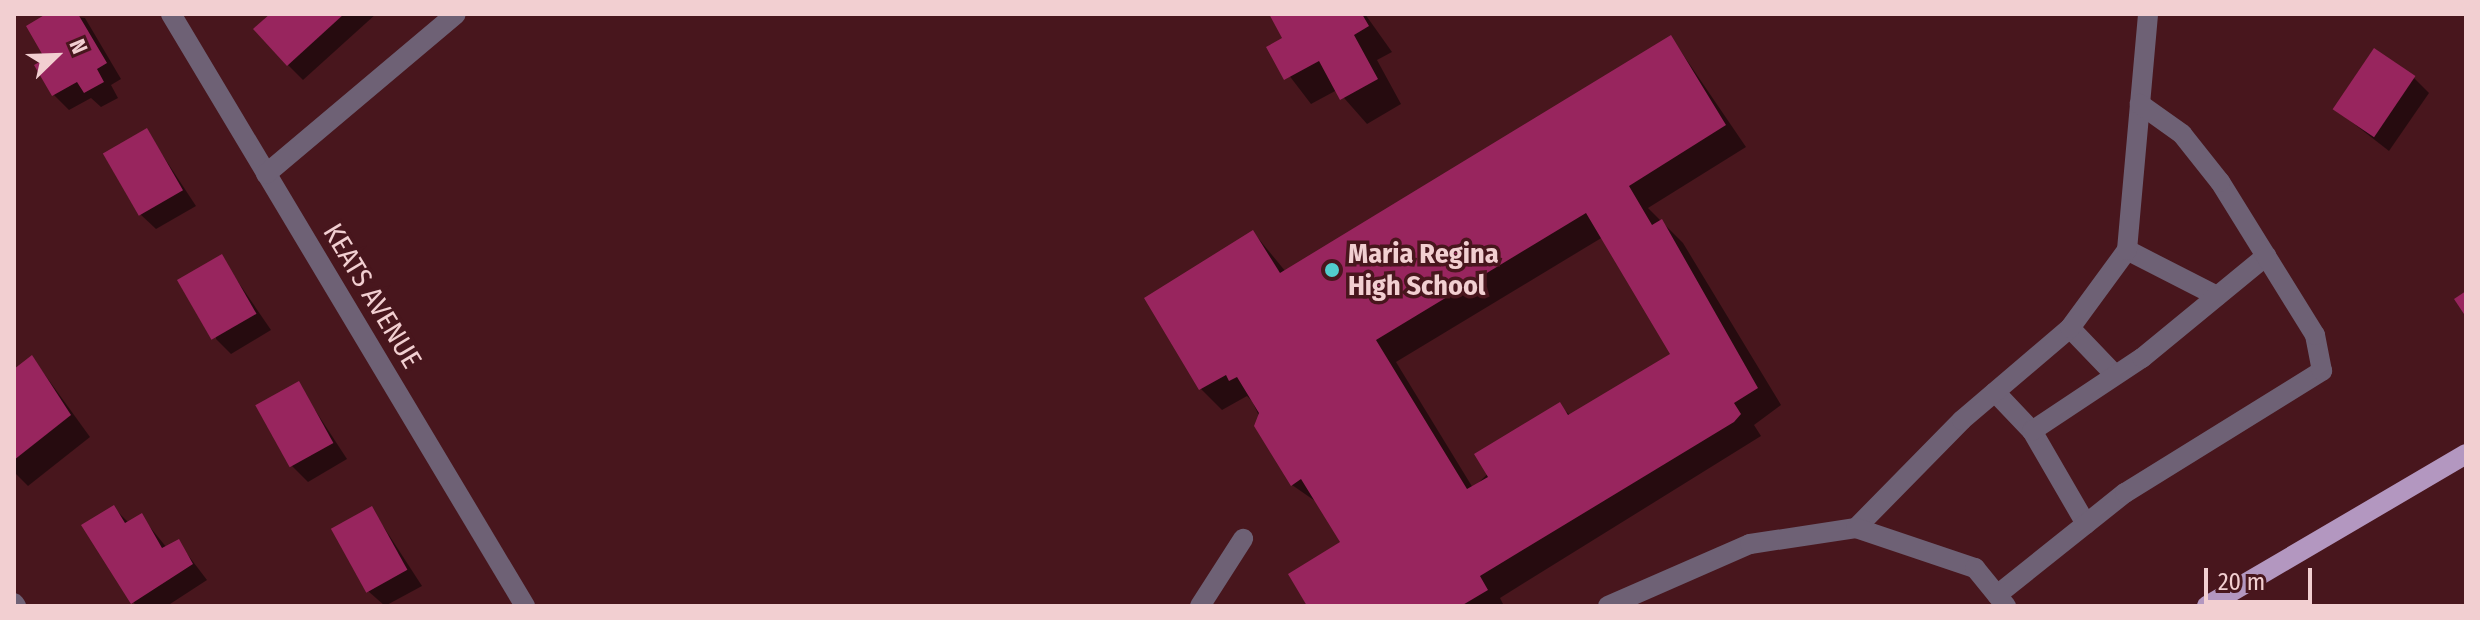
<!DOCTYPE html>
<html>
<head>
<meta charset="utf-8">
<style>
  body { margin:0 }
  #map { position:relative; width:2480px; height:620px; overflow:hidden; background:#48161d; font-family:"Fira Sans Condensed",sans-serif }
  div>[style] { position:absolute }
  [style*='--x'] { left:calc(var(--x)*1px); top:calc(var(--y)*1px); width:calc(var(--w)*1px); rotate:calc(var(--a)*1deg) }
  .shadow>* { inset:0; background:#0007 }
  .building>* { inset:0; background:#98255e; transform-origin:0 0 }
  .minor>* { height:20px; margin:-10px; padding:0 10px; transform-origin:10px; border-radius:10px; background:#6e6175 }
  .major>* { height:20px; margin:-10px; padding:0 10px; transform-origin:10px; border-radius:10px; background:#b397c0 }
  .dots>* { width:22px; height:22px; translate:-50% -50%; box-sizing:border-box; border:4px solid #48161d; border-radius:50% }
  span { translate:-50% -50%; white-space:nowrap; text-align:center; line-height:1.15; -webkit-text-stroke:7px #48161d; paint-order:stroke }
  .poi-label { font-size:28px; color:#f2cfd1; font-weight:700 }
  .left { translate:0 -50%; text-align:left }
  .street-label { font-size:28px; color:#f2cfd1 }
  .frame { position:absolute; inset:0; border:16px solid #f2cfd1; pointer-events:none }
  .north { position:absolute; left:16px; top:16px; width:80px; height:80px; -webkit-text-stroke:6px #48161d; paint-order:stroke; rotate:67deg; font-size:22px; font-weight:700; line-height:32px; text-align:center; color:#f2cfd1 }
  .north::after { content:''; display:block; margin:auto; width:28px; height:36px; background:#f2cfd1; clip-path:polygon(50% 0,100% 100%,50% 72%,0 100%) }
  .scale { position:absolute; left:2204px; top:568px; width:108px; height:36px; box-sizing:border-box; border:4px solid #f2cfd1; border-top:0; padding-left:10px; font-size:24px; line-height:28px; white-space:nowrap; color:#f2cfd1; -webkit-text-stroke:6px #48161d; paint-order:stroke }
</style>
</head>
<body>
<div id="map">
  <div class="shadow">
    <i style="clip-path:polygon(50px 14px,85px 18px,121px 79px,111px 85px,118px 98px,101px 107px,91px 98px,69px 110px,54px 95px,37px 66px,48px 60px)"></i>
    <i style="clip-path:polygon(274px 14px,376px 14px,303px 80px,288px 65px)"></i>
    <i style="clip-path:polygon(1272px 14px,1365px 14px,1392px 52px,1377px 60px,1401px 104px,1367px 124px,1337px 90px,1311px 104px,1268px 48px,1285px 38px)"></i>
    <i style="clip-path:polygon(evenodd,1671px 37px,1746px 147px,1648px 208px,1683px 243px,1781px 405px,1754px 425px,1761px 436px,1500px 598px,1504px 606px,1310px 606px,1343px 543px,1318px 503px,1292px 485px,1252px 401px,1247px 396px,1222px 410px,1201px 389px,1253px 232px,1286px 272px,1671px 37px,1603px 237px,1673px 354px,1571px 416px,1559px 405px,1473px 488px,1396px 362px,1603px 237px)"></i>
    <i style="clip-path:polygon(2413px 77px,2429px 93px,2389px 151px,2335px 109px)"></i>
    <i style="clip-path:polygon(146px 130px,196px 206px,156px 229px,140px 214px)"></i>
    <i style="clip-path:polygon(221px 257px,271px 330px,231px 354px,216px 339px)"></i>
    <i style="clip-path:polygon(32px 357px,90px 437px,28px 486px,14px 472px,14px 371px)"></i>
    <i style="clip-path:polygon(298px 384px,347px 459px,308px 482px,292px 466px)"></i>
    <i style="clip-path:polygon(114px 508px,129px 523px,141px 516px,167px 548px,178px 542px,207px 580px,167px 606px,136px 606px,84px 526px)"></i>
    <i style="clip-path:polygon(372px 509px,422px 586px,385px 606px,368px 591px)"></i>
  </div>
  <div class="building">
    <i style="clip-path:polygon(46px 14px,78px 14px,107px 63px,97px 69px,104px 82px,84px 93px,77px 82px,52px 96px,34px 65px,45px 59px,26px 26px)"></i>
    <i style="clip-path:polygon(270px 14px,344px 14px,287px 66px,253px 29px)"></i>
    <i style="clip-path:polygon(1269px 14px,1362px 14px,1369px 26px,1354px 35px,1378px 79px,1340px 100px,1319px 61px,1284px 80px,1266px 47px,1282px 38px)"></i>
    <i style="clip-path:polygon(evenodd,1671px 35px,1726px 125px,1629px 186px,1652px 225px,1662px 219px,1758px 388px,1734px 403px,1741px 414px,1734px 422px,1480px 576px,1488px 590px,1461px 606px,1307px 606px,1288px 574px,1340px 542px,1301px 479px,1291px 486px,1254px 426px,1259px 413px,1237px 377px,1229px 381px,1226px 375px,1199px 390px,1144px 298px,1253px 230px,1280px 273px,1671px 35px,1586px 213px,1670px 354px,1568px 415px,1560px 402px,1474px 454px,1488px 477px,1467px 489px,1376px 340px,1586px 213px)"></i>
    <i style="left:2374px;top:48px;width:50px;height:74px;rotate:34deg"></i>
    <i style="left:147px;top:128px;width:72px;height:51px;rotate:60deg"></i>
    <i style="left:222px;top:254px;width:69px;height:52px;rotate:60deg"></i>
    <i style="clip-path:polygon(2466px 291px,2466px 317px,2454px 299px)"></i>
    <i style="clip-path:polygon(32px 355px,71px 415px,14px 460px,14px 369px)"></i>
    <i style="left:299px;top:381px;width:71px;height:50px;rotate:61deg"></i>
    <i style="clip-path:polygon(114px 505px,125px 523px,142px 513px,162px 548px,179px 539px,193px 564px,131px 604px,81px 525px)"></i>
    <i style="left:372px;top:506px;width:73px;height:47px;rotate:61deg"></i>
  </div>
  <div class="minor">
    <i style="--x:171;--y:14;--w:690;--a:59.12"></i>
    <i style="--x:266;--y:174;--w:248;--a:-40.1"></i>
    <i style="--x:2127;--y:250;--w:101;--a:27.1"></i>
    <i style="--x:2070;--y:328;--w:65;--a:46.2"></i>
    <i style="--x:1995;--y:392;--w:54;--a:46.5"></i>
    <i style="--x:2086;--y:524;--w:108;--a:-120.1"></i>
    <i style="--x:2032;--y:431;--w:132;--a:-33.6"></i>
    <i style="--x:2142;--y:358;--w:161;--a:-39.4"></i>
    <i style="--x:1856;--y:528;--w:151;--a:-45.5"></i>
    <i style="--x:1962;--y:420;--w:142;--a:-40.4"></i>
    <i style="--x:2070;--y:328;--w:97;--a:-53.8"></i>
    <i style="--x:2127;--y:250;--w:237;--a:-84.9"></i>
    <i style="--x:1997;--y:595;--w:164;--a:-38.6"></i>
    <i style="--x:2125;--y:493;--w:232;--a:-31.8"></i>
    <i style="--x:2322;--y:371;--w:37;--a:-101"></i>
    <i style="--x:2315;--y:335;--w:180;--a:-121.8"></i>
    <i style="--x:2220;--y:182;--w:61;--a:-128.4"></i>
    <i style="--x:2182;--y:134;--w:52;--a:-144.5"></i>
    <i style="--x:14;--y:603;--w:4;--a:56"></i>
    <i style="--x:1200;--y:606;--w:80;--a:-57.3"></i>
    <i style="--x:1608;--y:606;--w:155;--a:-23.6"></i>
    <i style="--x:1750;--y:544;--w:107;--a:-8.6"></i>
    <i style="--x:1856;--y:528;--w:126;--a:18.6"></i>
    <i style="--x:1975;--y:568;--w:49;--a:50.8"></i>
  </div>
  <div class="major">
    <i style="--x:2207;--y:606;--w:300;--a:-30.4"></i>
  </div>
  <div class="dots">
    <i style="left:1332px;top:270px;background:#52cdcd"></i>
  </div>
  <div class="poi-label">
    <span class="left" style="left:1348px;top:270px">Maria Regina<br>High School</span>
  </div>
  <div class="street-label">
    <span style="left:372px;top:296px;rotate:59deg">KEATS AVENUE</span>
  </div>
  <div class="frame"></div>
  <div class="north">N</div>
  <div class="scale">20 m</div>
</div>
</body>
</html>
